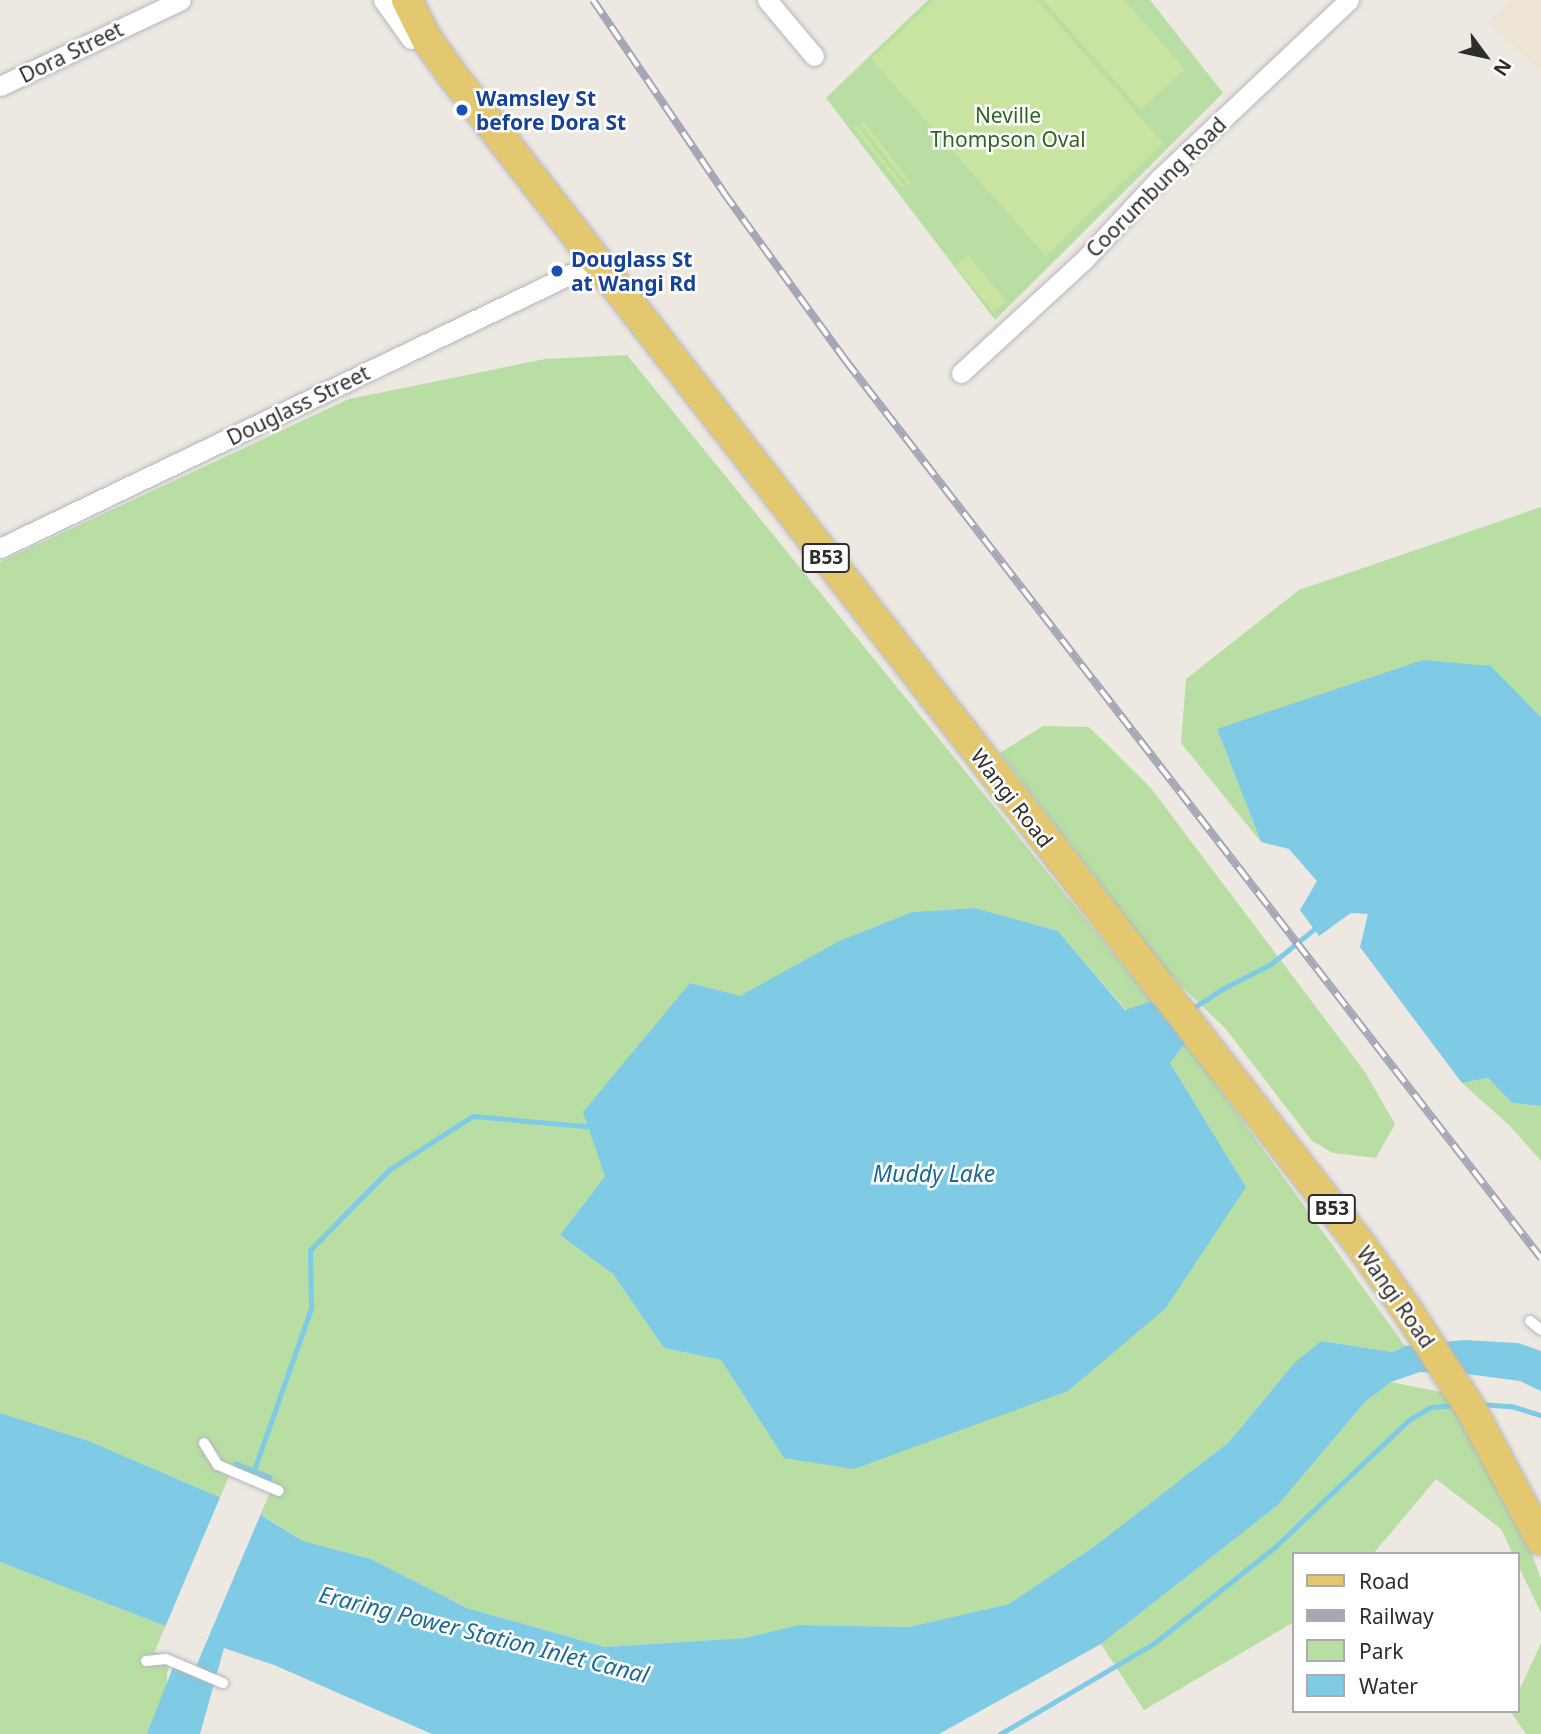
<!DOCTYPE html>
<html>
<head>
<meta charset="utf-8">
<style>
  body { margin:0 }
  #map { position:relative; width:1541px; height:1734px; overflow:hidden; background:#ede8e1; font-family:"Noto Sans",sans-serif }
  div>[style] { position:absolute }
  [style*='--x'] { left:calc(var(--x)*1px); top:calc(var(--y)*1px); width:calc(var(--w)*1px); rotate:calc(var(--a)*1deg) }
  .education>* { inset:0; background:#ede4d3 }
  .green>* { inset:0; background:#b8dea3 }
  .pitch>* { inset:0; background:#c8e4a0; transform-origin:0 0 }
  .water>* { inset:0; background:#7fcae4 }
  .pier>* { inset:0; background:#ede8e1; transform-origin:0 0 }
  .stream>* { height:5px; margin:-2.5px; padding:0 2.5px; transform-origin:2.5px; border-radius:2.5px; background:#7fcae4 }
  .roads { filter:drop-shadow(0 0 2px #b4b7bf) drop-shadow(0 0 2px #b4b7bf) }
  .service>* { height:10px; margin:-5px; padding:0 5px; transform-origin:5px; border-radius:5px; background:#fff }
  .minor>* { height:19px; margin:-9.5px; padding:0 9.5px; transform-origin:9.5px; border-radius:9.5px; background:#fff }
  .primary>* { height:30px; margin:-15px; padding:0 15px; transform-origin:15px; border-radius:15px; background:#e4c86f }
  .rail>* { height:8px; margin-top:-4px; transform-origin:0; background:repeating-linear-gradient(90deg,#fff 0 16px,#a4a7b5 0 32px); box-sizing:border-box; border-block:2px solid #a4a7b5 }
  .dots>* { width:19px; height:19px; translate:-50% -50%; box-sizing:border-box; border:4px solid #fff; border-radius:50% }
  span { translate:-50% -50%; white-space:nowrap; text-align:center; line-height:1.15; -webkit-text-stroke:5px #fff; paint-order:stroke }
  .shield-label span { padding:2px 5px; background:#fff; border:2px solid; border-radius:5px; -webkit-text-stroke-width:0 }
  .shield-label { font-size:19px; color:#2d2d2d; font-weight:700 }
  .street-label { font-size:21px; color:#2d2d2d }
  .transit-label { font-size:21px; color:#164399; font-weight:700 }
  .left { translate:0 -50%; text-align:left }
  .park-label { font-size:21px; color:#316522 }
  .water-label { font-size:23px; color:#1b6b93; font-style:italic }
  .legend { position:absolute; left:1292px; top:1552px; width:228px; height:161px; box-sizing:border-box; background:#fff; border:2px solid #ababab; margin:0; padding:9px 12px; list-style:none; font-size:21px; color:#2d2d2d }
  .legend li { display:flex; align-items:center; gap:14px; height:35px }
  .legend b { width:35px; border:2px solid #ababab }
  .north { position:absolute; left:1450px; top:21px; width:70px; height:70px; -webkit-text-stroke:5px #fff; paint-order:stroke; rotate:123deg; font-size:19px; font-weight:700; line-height:28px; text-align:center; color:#2d2d2d }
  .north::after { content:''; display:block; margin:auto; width:24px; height:32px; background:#2d2d2d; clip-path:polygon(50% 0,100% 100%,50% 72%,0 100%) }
</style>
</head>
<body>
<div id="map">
  <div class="education">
    <i style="clip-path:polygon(1510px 0,1541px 0,1541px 70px,1488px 23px)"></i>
  </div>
  <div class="green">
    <i style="clip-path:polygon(928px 0,1150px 0,1223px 93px,995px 320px,826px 98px)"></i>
    <i style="clip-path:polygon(627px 355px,1152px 1001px,1126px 1010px,1058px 931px,975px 908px,912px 912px,839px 941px,740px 997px,690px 983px,605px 1176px,560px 1235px,613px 1274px,664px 1348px,721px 1360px,784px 1458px,1246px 1187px,1170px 1063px,1186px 1042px,1405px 1346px,1393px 1352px,1321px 1341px,1295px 1362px,1229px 1442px,1095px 1546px,1009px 1604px,909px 1627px,799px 1625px,744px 1638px,605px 1647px,467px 1608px,371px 1559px,303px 1541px,267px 1518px,89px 1441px,0 1413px,0 562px,349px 399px,545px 359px)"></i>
    <i style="clip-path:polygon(1541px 507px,1541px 717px,1491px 666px,1217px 729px,1261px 842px,1181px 743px,1186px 679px,1299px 590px)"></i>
    <i style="clip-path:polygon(1043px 726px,1089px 727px,1150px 787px,1365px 1072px,1395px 1124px,1376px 1158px,1333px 1153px,1312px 1141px,1225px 1028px,1169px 974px,1000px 753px)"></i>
    <i style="clip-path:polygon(1488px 1078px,1512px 1103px,1541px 1106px,1541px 1161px,1510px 1126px,1462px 1083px)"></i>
    <i style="clip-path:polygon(1391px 1382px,1446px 1393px,1516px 1509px,1541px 1579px,1541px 1613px,1518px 1565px,1518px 1554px,1513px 1554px,1501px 1529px,1436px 1479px,1373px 1554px,1294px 1554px,1294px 1622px,1144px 1710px,1101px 1644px,1278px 1505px,1365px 1402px)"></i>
    <i style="clip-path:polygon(0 1562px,181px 1632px,167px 1673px,168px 1711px,148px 1734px,0 1734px)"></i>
    <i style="clip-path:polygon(1541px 1643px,1541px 1734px,1526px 1734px,1510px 1711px,1518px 1711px,1518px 1693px)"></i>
  </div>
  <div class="pitch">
    <i style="clip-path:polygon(935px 0,1037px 0,1163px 143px,1046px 256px,871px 59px)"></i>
    <i style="clip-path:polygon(1043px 0,1124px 0,1185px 69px,1141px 110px)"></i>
    <i style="left:863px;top:121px;width:78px;height:4px;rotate:52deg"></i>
    <i style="clip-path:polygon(857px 126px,905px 187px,902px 188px,854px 128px)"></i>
    <i style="left:968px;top:255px;width:60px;height:17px;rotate:50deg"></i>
  </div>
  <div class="water">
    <i style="clip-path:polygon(1423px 660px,1491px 666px,1541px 717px,1541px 1106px,1512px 1103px,1488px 1078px,1462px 1083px,1360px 947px,1368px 914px,1351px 913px,1319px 936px,1300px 910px,1317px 881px,1289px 849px,1261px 842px,1217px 729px)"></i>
    <i style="clip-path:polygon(975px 908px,1058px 931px,1125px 1010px,1152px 1001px,1186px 1042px,1170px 1063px,1246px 1187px,1165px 1309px,1068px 1391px,854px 1469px,784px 1458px,721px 1360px,664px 1348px,613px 1274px,560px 1235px,605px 1176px,583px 1112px,690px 983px,740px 996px,839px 941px,912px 912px)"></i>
    <i style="clip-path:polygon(1464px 1340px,1518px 1343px,1541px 1351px,1541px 1391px,1520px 1381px,1467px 1374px,1420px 1372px,1391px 1382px,1365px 1402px,1278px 1505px,1101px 1644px,939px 1734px,432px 1734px,274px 1665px,224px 1648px,200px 1734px,147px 1734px,186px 1634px,0 1562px,0 1413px,89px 1441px,226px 1500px,235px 1461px,273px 1476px,261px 1515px,303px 1541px,371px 1559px,467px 1608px,605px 1647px,744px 1638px,799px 1625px,909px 1627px,1009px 1604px,1095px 1546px,1229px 1442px,1295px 1362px,1321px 1341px,1393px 1352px,1405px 1346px)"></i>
  </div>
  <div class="pier">
    <i style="left:230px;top:1474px;width:44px;height:193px;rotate:23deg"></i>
  </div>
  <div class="stream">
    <i style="--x:1190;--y:1010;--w:38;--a:-33"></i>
    <i style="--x:1222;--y:989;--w:55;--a:-27"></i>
    <i style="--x:1271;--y:964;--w:62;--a:-39.1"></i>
    <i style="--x:1479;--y:1404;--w:32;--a:4"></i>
    <i style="--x:1511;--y:1406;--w:31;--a:17"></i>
    <i style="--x:253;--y:1473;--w:175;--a:-70.6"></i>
    <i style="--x:311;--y:1308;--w:58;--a:-91"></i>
    <i style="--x:310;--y:1250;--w:114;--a:-45.4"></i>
    <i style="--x:390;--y:1169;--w:98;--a:-32.6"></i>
    <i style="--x:473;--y:1116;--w:122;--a:5.2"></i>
    <i style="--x:1000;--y:1734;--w:178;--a:-30.5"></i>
    <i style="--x:1153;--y:1644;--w:157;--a:-38.5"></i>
    <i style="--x:1276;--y:1546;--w:185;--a:-43.5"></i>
    <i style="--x:1410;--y:1419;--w:24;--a:-30"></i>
    <i style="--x:1431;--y:1407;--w:24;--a:-5"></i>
  </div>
  <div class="roads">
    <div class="service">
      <i style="--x:1530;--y:1321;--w:14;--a:39"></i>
      <i style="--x:204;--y:1443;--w:26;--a:58"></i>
      <i style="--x:218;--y:1465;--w:66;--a:23.1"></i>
      <i style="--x:146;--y:1661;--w:20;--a:-6"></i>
      <i style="--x:166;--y:1659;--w:62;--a:22.8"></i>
    </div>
    <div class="minor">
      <i style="--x:383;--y:0;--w:48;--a:54.3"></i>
      <i style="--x:767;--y:0;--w:73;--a:50"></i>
      <i style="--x:0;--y:86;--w:200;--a:-25.4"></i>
      <i style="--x:961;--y:373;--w:166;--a:-42.6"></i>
      <i style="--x:1083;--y:261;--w:112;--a:-47.2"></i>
      <i style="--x:1159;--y:179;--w:261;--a:-43.3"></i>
      <i style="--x:0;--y:548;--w:661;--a:-25.63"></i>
    </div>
    <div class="primary">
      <i style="--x:407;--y:0;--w:42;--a:63.4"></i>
      <i style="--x:426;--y:38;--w:47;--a:54.6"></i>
      <i style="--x:453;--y:76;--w:1479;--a:52.17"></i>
      <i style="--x:1360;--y:1244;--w:85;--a:54.6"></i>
      <i style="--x:1409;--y:1313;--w:117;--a:57.3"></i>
      <i style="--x:1472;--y:1411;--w:146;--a:61.9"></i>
    </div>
  </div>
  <div class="rail">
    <i style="--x:593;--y:0;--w:233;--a:55.8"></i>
    <i style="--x:724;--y:193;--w:208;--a:54"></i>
    <i style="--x:846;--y:361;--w:1135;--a:52.23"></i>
  </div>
  <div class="dots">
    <i style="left:462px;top:110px;background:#1a4fb4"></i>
    <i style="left:557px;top:271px;background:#1a4fb4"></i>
  </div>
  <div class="shield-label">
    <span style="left:826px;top:558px">B53</span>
    <span style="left:1332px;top:1209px">B53</span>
  </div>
  <div class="street-label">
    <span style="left:71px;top:52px;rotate:-26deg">Dora Street</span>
    <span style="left:1156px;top:187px;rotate:-45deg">Coorumbung Road</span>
    <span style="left:298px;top:405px;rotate:-26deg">Douglass Street</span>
    <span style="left:1012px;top:798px;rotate:52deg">Wangi Road</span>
    <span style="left:1396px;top:1297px;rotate:55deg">Wangi Road</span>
  </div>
  <div class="transit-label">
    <span class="left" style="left:476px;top:110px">Wamsley St<br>before Dora St</span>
    <span class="left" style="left:571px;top:271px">Douglass St<br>at Wangi Rd</span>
  </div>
  <div class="park-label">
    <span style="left:1008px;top:127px">Neville<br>Thompson Oval</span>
  </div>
  <div class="water-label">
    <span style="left:934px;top:1173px">Muddy Lake</span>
    <span style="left:484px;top:1634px;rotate:14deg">Eraring Power Station Inlet Canal</span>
  </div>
  <ul class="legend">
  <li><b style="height:9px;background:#e4c86f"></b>Road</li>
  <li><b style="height:9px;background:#a4a7b5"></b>Railway</li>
  <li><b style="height:19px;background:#b8dea3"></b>Park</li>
  <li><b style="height:19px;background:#7fcae4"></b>Water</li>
  </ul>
  <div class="north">N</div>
</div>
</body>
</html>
